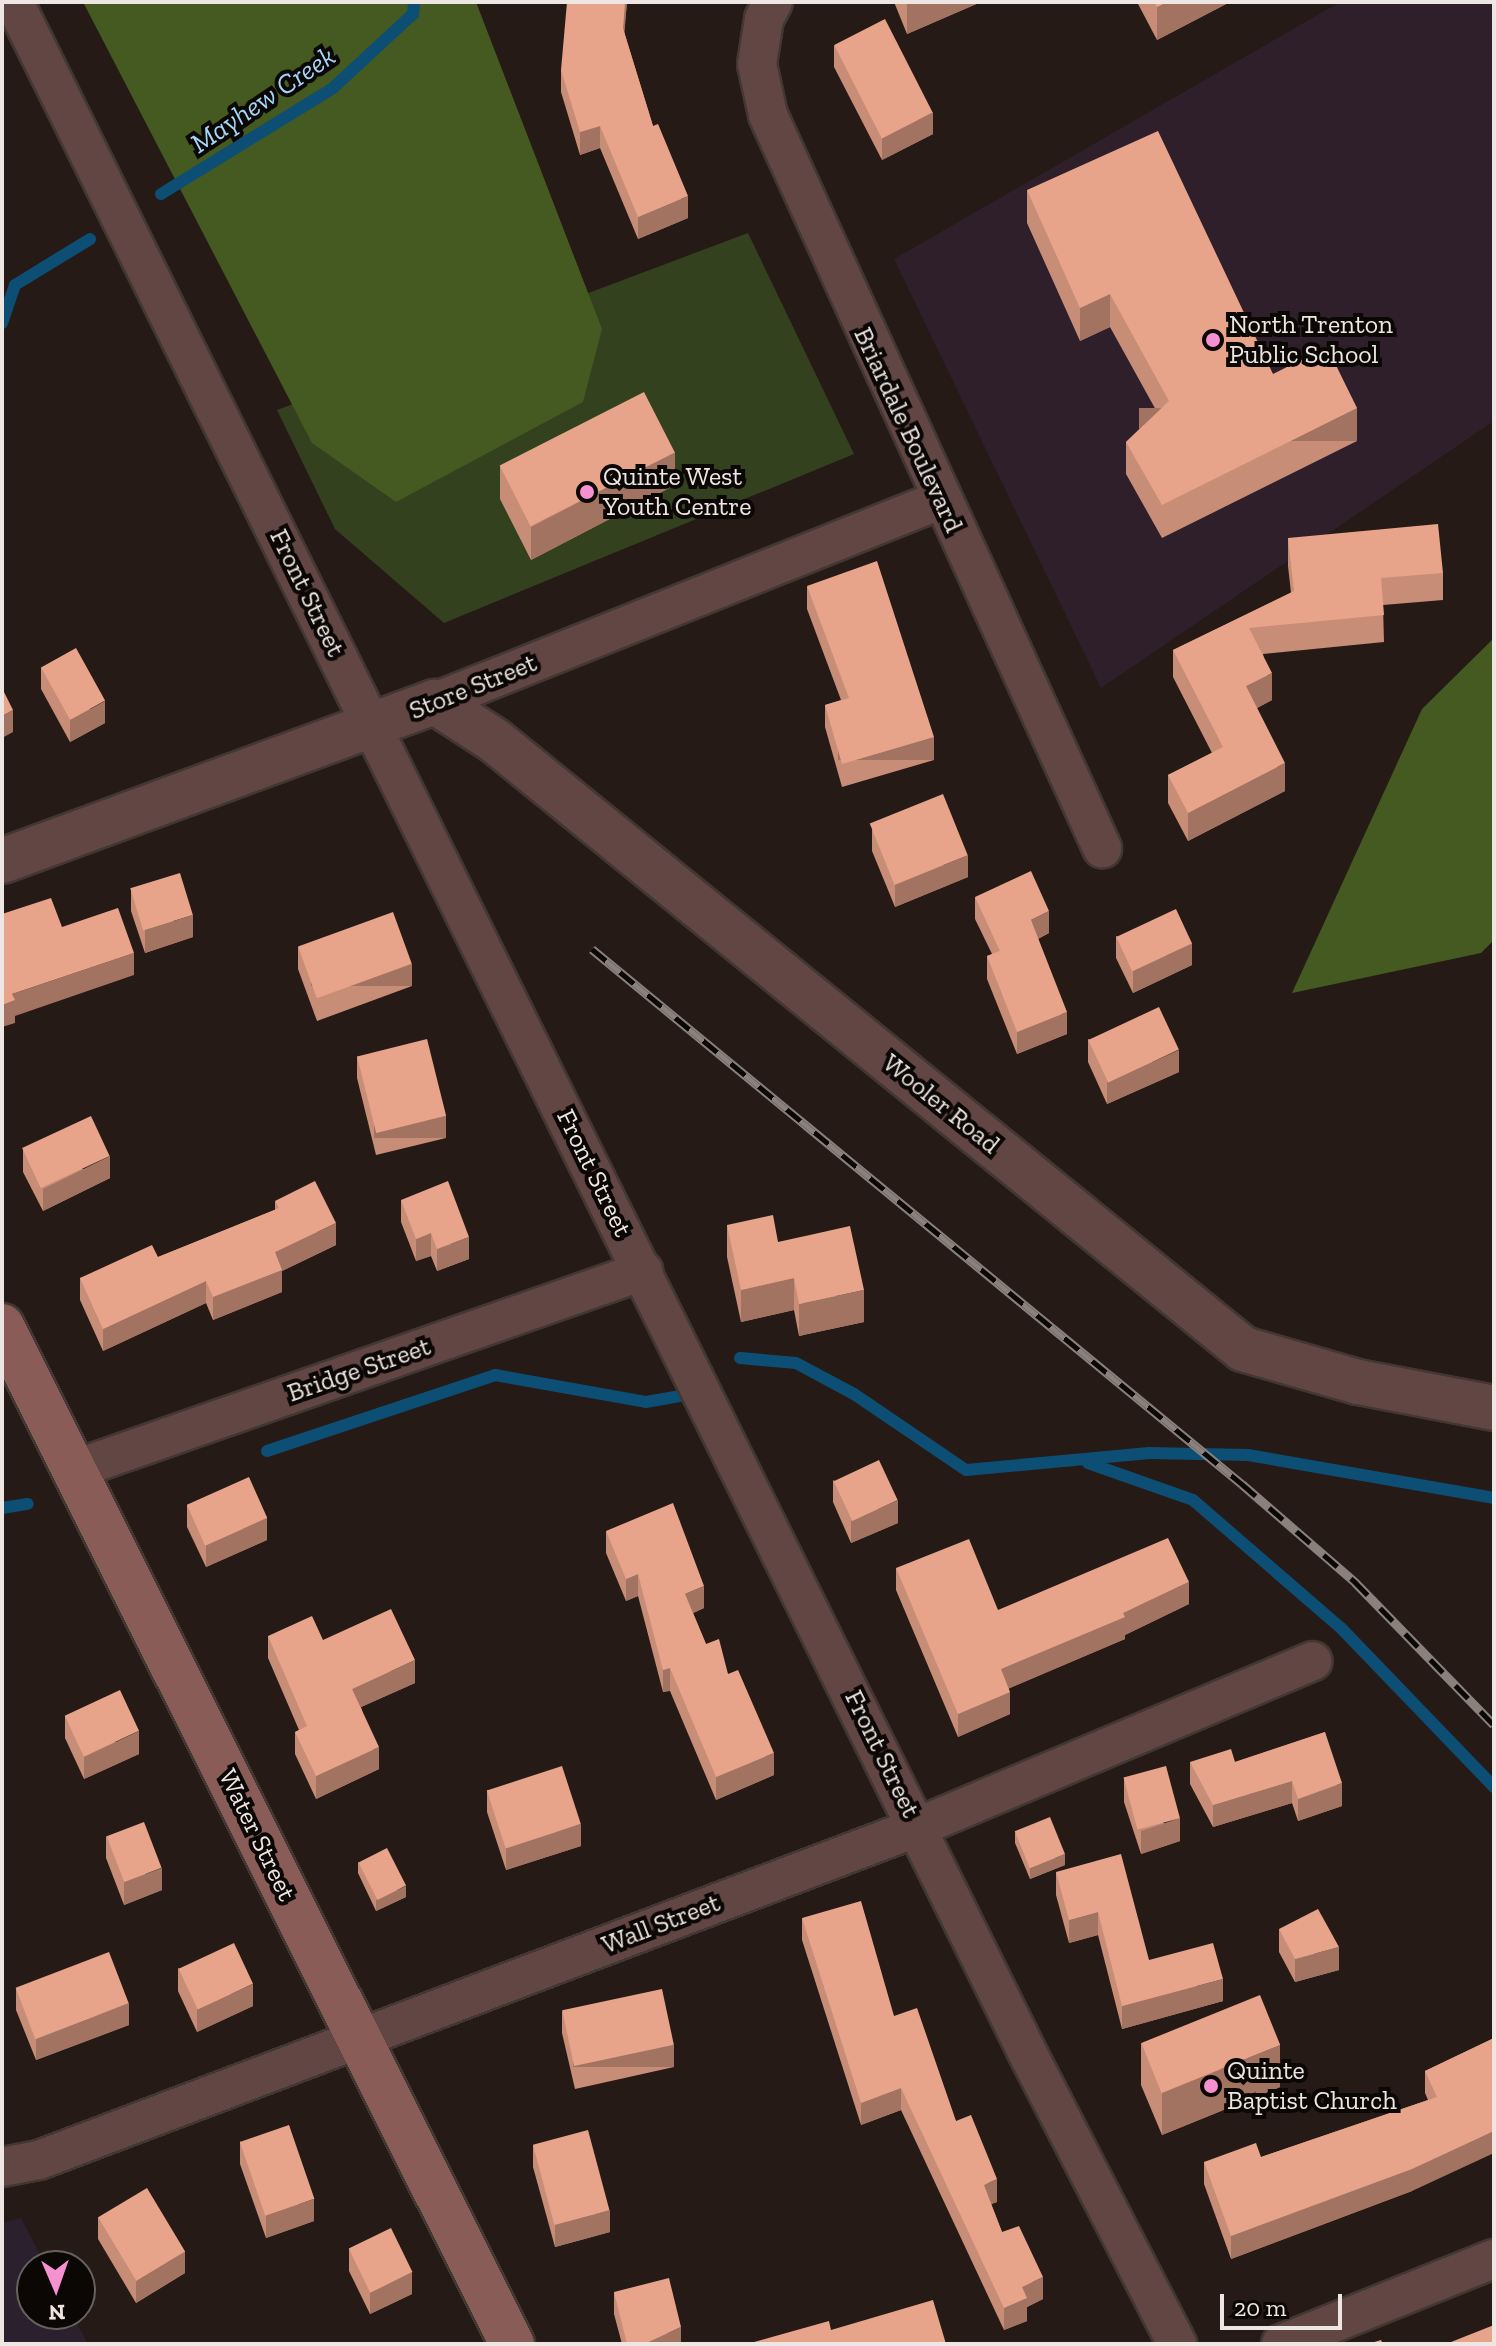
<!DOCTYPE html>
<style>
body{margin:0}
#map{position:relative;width:1496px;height:2346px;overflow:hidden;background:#261a16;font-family:"Zilla Slab",serif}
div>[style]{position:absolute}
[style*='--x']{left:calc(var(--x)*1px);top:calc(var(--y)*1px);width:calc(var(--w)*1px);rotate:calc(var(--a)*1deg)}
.industrial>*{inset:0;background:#2b202d}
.education>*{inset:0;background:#2e1f2a}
.green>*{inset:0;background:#33411f}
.forest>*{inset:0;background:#445a20}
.stream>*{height:12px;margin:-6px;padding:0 6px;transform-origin:6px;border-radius:6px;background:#0c4e74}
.roads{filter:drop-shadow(2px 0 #423733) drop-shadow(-2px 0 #423733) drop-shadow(0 2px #423733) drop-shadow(0 -2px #423733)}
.minor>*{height:38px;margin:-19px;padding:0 19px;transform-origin:19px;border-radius:19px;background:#624643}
.tertiary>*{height:44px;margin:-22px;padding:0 22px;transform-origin:22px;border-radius:22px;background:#624643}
.secondary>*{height:44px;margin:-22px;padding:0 22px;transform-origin:22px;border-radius:22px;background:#895c58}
.rail>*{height:9px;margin-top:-4.5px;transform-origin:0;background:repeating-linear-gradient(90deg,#0b0705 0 18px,#8a807c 0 36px);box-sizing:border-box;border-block:2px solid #8a807c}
.wall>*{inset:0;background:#c78d77}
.shaded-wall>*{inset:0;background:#a27361;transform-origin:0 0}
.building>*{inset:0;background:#e7a48a;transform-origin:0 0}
.dots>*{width:22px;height:22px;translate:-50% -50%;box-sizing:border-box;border:4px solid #0b0705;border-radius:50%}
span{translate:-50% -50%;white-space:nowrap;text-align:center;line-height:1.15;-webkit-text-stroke:8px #0b0705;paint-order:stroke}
.poi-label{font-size:26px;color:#eee6e3}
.left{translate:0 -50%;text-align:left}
.street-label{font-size:26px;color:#eee6e3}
.water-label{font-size:28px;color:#a5d5f9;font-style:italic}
.frame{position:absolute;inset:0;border:4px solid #eee6e3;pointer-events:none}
.north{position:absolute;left:16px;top:2250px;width:80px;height:80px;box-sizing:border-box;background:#0b0705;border:2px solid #66605e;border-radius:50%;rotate:178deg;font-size:22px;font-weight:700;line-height:32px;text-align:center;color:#eee6e3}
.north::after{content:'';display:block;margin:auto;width:28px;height:36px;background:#f590d1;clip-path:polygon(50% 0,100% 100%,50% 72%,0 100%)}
.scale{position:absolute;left:1220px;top:2294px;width:122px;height:36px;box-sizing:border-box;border:4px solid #eee6e3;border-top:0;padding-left:10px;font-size:24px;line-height:28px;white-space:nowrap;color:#eee6e3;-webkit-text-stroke:6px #0b0705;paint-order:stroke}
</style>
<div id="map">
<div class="industrial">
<div style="clip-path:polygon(21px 2218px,46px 2266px,32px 2266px,32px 2314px,72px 2314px,88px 2344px,2px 2344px,2px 2223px)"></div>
</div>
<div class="education">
<div style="clip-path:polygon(1340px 2px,1494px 2px,1494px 421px,1101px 688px,894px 259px)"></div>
</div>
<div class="green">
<div style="clip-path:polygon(748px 233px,854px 454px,444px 623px,335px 529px,277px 410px)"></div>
</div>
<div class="forest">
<div style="clip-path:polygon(83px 2px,476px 2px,602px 329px,583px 402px,396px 502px,312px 443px)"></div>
<div style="clip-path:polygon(1494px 638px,1494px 940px,1481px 953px,1292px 993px,1422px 709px)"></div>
</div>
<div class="stream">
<div style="--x:161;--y:194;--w:202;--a:-31.6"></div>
<div style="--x:333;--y:88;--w:109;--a:-42.8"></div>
<div style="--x:413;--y:14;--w:12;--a:-85"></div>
<div style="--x:2;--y:323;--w:40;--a:-71.1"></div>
<div style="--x:15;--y:285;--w:88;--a:-31.5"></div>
<div style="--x:740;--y:1358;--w:56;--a:5.1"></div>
<div style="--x:796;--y:1363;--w:66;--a:28.1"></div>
<div style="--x:854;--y:1394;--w:135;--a:34.2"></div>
<div style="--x:966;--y:1470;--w:184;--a:-5.3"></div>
<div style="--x:1149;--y:1453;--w:99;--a:1.2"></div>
<div style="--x:1248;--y:1455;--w:250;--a:9.9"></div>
<div style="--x:267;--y:1451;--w:240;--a:-18.4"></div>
<div style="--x:495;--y:1375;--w:153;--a:10.1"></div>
<div style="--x:646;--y:1402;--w:34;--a:-10"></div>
<div style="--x:1088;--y:1463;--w:111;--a:19.4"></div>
<div style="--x:1193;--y:1500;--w:196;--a:40.9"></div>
<div style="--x:1341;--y:1628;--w:221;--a:46.1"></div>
<div style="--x:2;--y:1508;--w:26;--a:-9"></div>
</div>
<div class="roads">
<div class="minor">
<div style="--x:14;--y:2;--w:2284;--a:63.7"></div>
<div style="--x:1026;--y:2050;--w:331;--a:62.8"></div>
<div style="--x:773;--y:2;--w:19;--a:118"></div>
<div style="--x:764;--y:19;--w:46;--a:98.8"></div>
<div style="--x:757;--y:64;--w:52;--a:77.8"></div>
<div style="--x:768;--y:115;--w:806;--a:65.5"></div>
<div style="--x:435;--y:702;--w:544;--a:-21.8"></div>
<div style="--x:76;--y:1469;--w:601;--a:-19.25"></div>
<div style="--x:2;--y:2167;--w:38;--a:-11"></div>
<div style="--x:39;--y:2160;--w:940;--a:-20.75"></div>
<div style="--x:918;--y:1827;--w:428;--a:-22.8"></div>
<div style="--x:1281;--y:2344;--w:229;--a:-21.8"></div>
</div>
<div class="tertiary">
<div style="--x:2;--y:861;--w:461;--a:-20.2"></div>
<div style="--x:435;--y:702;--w:70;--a:32.8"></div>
<div style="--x:494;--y:740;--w:965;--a:39.11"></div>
<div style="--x:1243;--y:1349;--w:120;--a:16"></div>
<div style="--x:1358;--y:1382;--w:138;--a:10.8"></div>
</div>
<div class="secondary">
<div style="--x:2;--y:1326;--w:1139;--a:63.39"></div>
</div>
</div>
<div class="rail">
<div style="--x:592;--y:949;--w:842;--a:39.46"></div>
<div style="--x:1242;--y:1484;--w:150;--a:40.9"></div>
<div style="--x:1355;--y:1582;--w:199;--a:45.8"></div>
</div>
<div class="wall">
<div style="clip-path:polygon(627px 2px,624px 32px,653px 126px,688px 218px,638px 239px,600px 148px,580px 155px,561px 92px,561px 70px)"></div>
<div style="clip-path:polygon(894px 2px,981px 2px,907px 34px)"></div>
<div style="clip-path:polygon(1137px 2px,1230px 2px,1157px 40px)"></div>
<div style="clip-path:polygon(834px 45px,933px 134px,882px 160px,834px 67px)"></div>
<div style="clip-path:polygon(1027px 190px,1273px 374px,1357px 441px,1162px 538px,1126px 474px,1126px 442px,1157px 412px,1110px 327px,1080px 341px,1027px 223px)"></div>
<div style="clip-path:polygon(500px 466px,675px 485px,531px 560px,500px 499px)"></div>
<div style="clip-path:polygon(1288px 538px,1443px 573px,1443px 600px,1383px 605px,1384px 642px,1263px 654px,1272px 700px,1257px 708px,1285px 791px,1188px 841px,1168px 803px,1168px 775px,1212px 753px,1173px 677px,1173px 650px,1291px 593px,1288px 566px)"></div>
<div style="clip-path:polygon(807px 586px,934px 760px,842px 787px,825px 727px,825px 705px,841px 700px,807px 609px)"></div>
<div style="clip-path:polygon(41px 667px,105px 723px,70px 742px,41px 689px)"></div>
<div style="clip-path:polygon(872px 829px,968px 877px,895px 907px,872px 851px)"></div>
<div style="clip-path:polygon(131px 889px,193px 937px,145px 953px,131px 911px)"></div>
<div style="clip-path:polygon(975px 897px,1049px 933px,1038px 939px,1067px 1034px,1017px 1054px,987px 979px,987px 956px,992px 954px,975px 919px)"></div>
<div style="clip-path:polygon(1116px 936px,1192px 965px,1133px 993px,1116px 958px)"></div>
<div style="clip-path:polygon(298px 947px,412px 986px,317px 1021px,298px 969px)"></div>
<div style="clip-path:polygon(1088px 1039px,1179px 1072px,1107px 1104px,1088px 1062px)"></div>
<div style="clip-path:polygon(357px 1056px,446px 1138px,376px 1155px,357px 1078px)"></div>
<div style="clip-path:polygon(23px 1149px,110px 1178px,43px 1211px,23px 1172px)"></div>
<div style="clip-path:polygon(401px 1200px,469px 1259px,437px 1271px,431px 1256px,416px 1261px,401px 1222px)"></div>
<div style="clip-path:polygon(275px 1201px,336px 1245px,282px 1271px,282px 1292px,213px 1320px,206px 1303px,103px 1351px,80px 1300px,80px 1278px,158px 1257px,275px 1210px)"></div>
<div style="clip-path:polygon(727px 1225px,778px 1242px,864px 1322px,799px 1336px,794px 1310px,741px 1322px,727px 1257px)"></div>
<div style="clip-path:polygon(833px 1480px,898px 1523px,851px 1543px,833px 1502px)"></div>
<div style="clip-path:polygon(187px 1505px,267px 1540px,206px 1567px,187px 1527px)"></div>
<div style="clip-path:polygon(606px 1531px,704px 1608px,693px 1613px,706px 1644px,728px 1674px,774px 1775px,716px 1800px,670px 1691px,663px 1692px,638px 1596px,626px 1601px,606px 1553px)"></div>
<div style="clip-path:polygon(896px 1568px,998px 1610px,1189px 1604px,1125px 1635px,1125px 1639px,1009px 1688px,1010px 1714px,958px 1737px,896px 1590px)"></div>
<div style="clip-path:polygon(268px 1636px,323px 1640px,415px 1683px,361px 1707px,379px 1769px,316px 1799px,295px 1754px,295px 1732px,299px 1730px,268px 1658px)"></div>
<div style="clip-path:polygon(65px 1716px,139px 1754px,84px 1779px,65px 1738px)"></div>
<div style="clip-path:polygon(1325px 1732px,1342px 1806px,1298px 1821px,1292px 1803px,1213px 1827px,1190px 1784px,1190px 1762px,1235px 1762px)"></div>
<div style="clip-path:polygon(1124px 1779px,1180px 1841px,1141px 1854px,1124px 1802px)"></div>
<div style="clip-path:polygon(487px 1790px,581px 1846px,506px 1870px,487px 1812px)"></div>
<div style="clip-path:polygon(1015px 1832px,1065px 1865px,1030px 1879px,1015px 1843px)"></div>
<div style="clip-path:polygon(106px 1836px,162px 1890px,124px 1905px,106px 1858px)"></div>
<div style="clip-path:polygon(358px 1862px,406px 1897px,376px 1911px,358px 1873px)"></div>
<div style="clip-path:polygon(1056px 1872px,1149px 1960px,1223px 2001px,1122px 2029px,1098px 1935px,1069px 1943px,1056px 1895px)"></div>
<div style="clip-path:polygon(802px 1918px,894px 2016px,956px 2121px,997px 2202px,991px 2204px,1002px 2232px,1043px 2299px,1027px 2307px,1027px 2321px,1004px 2330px,901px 2110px,861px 2125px,802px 1940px)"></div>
<div style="clip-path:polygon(1279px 1929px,1339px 1970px,1295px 1982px,1279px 1952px)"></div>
<div style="clip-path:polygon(178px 1968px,253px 2006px,197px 2032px,178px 1991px)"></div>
<div style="clip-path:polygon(16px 1988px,129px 2025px,36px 2060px,16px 2010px)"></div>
<div style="clip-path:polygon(562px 2011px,674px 2067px,575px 2089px,562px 2033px)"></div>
<div style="clip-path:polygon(1494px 2038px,1412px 2191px,1231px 2259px,1204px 2184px,1204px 2162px,1261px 2157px,1428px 2100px,1425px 2093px,1425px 2071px)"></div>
<div style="clip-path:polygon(1141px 2043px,1280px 2087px,1162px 2135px,1141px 2085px)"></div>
<div style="clip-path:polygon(240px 2141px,314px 2221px,266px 2238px,240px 2164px)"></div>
<div style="clip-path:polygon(533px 2145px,610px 2232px,555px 2247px,533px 2167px)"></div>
<div style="clip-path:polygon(98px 2217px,185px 2273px,136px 2303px,98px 2239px)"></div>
<div style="clip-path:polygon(349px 2249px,412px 2294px,370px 2314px,349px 2271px)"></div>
<div style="clip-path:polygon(614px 2292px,681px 2344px,622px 2344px,614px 2314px)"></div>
</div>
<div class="shaded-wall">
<div style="clip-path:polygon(625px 2px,627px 2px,623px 50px,623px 28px)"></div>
<div style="clip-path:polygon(907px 2px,981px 2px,907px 34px)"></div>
<div style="clip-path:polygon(1167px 2px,1230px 2px,1157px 40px,1157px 7px)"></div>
<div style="clip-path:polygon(933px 112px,933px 134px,882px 160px,882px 138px)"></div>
<div style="clip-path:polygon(600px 126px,600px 148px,580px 155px,580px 132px)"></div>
<div style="clip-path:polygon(688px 196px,688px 218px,638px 239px,638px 217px)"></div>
<div style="clip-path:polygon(1110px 294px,1110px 327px,1080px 341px,1080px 308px)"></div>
<div style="left:1357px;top:408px;width:33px;height:218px;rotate:90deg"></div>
<div style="clip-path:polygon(675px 452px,675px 485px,531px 560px,531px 527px)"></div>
<div style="clip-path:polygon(1272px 673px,1272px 700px,1246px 714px,1246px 686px)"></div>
<div style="clip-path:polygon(105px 701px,105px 723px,70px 742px,70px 720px)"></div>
<div style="clip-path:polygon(13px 710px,13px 732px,2px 738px,2px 716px)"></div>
<div style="left:934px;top:737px;width:23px;height:96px;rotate:90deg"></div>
<div style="clip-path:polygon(1285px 763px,1285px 791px,1188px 841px,1188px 813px)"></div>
<div style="clip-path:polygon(968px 855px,968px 877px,895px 907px,895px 885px)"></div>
<div style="clip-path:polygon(1049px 911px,1049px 933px,1031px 942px,1031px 920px)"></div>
<div style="clip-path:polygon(193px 915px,193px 937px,145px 953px,145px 930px)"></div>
<div style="clip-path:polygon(1192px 943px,1192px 965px,1133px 993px,1133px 971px)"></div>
<div style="clip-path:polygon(134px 953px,134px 975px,15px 1016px,15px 1023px,2px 1027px,2px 1005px,12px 994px)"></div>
<div style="left:412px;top:964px;width:22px;height:101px;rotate:90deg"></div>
<div style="clip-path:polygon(1067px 1012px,1067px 1034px,1017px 1054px,1017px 1032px)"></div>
<div style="clip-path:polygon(1179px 1050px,1179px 1072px,1107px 1104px,1107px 1082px)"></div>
<div style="left:446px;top:1116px;width:22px;height:72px;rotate:90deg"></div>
<div style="clip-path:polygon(110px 1156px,110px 1178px,43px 1211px,43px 1189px)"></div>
<div style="clip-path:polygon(336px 1223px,336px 1245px,282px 1271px,282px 1292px,213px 1320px,213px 1297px,275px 1252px)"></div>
<div style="clip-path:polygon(431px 1233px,431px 1256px,416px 1261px,416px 1239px)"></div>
<div style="clip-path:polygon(469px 1237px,469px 1259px,437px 1271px,437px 1249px)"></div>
<div style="clip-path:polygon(794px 1278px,794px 1310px,741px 1322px,741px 1290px)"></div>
<div style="clip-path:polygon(206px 1281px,206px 1303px,103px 1351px,103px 1329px)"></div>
<div style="clip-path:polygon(864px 1290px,864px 1322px,799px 1336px,799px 1304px)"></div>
<div style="clip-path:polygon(898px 1500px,898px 1523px,851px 1543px,851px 1521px)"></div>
<div style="clip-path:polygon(267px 1518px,267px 1540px,206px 1567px,206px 1545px)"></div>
<div style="clip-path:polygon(638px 1574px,638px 1596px,626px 1601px,626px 1579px)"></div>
<div style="clip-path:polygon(1189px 1582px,1189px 1604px,1125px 1635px,1125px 1639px,1001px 1692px,1001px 1669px)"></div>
<div style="clip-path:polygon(704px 1586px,704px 1608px,685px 1617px,685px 1594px)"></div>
<div style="clip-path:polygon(415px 1660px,415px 1683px,352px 1711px,352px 1689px)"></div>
<div style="left:670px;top:1668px;width:23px;height:7px;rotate:90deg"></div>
<div style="clip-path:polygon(1010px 1692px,1010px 1714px,958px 1737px,958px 1714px)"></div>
<div style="clip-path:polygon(139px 1731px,139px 1754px,84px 1779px,84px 1757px)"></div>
<div style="clip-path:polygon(379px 1747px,379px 1769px,316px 1799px,316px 1776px)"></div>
<div style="clip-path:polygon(774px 1753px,774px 1775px,716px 1800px,716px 1777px)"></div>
<div style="clip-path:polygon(1292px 1781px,1292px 1803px,1213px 1827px,1213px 1805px)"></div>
<div style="clip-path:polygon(1342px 1783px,1342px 1806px,1298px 1821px,1298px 1799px)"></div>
<div style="clip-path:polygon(1180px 1818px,1180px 1841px,1141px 1854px,1141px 1831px)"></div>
<div style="clip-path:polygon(581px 1824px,581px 1846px,506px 1870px,506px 1847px)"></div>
<div style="clip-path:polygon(1065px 1854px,1065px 1865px,1030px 1879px,1030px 1868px)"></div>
<div style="clip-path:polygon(162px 1868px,162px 1890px,124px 1905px,124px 1882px)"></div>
<div style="clip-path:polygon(406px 1886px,406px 1897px,376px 1911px,376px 1900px)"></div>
<div style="clip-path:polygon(1098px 1912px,1098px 1935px,1069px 1943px,1069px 1920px)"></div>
<div style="clip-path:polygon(1339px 1947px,1339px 1970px,1295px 1982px,1295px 1959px)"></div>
<div style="clip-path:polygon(1223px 1979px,1223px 2001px,1122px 2029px,1122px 2006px)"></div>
<div style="clip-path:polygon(253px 1984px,253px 2006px,197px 2032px,197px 2009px)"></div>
<div style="clip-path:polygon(129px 2003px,129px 2025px,36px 2060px,36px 2038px)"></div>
<div style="left:674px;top:2045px;width:22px;height:101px;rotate:90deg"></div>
<div style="clip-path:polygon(1280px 2045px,1280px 2087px,1162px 2135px,1162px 2093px)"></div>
<div style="clip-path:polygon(901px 2088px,901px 2110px,861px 2125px,861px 2103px)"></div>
<div style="clip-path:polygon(1494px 2131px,1494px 2153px,1412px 2191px,1231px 2259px,1231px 2236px)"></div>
<div style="clip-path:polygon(997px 2179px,997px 2202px,984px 2207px,984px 2185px)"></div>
<div style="clip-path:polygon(314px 2199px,314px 2221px,266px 2238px,266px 2215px)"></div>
<div style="clip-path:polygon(610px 2210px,610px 2232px,555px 2247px,555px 2224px)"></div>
<div style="clip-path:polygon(185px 2251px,185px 2273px,136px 2303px,136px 2281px)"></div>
<div style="clip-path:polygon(412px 2272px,412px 2294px,370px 2314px,370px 2292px)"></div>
<div style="clip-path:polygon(1043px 2277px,1043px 2299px,1027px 2307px,1027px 2321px,1004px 2330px,1004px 2308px,1022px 2287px)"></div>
<div style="clip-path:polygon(681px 2327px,681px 2344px,644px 2344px)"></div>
</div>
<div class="building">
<div style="clip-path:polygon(567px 2px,625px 2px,623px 28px,653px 126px,658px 124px,688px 196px,638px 217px,600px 126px,580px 132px,561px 70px)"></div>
<div style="clip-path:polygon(1154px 2px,1167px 2px,1157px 7px)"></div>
<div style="left:885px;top:19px;width:105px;height:57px;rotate:63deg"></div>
<div style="clip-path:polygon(1158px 131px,1273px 374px,1327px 347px,1357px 408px,1162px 505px,1126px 442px,1169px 401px,1110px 294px,1080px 308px,1027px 190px)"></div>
<div style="left:644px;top:392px;width:68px;height:162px;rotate:63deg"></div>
<div style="clip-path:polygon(1438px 524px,1443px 573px,1381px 578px,1384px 615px,1249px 628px,1272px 673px,1246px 686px,1285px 763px,1188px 813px,1168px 775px,1223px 747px,1173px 650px,1294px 591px,1288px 538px)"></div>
<div style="clip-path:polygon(877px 561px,934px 737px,842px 764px,825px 705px,849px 698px,807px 586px)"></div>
<div style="left:76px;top:648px;width:60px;height:40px;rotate:61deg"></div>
<div style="clip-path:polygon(2px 688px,13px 710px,2px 716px)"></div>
<div style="left:943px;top:794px;width:66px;height:79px;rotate:68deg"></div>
<div style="clip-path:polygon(1031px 871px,1049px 911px,1031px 920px,1067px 1012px,1017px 1032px,987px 956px,1000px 951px,975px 897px)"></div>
<div style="left:180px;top:873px;width:44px;height:52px;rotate:73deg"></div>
<div style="clip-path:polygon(51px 898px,62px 927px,118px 908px,134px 953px,12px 994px,15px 1000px,2px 1005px,2px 941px,3px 940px,2px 914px)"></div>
<div style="left:1176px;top:909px;width:38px;height:66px;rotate:65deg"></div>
<div style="left:393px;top:912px;width:55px;height:101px;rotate:70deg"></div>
<div style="left:1159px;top:1007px;width:47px;height:78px;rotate:65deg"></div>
<div style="left:427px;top:1039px;width:79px;height:72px;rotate:76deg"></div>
<div style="left:91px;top:1116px;width:44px;height:76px;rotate:65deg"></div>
<div style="clip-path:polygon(315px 1181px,336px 1223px,275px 1252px,282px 1270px,213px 1297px,206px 1281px,103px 1329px,80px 1278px,152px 1245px,158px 1257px,279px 1208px,275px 1201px)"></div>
<div style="clip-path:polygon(448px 1181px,469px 1237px,437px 1249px,431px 1233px,416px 1239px,401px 1200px)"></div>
<div style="clip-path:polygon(773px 1215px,778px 1242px,850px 1226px,864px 1290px,799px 1304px,794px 1278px,741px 1290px,727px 1225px)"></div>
<div style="left:879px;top:1460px;width:44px;height:50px;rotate:65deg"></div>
<div style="left:249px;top:1477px;width:45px;height:68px;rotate:66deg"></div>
<div style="clip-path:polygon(673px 1503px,704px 1586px,685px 1594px,706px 1644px,719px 1639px,728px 1674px,738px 1670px,774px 1753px,716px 1777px,670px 1668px,663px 1670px,638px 1574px,626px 1579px,606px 1531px)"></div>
<div style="clip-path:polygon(1168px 1538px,1189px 1582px,1123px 1613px,1125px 1617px,1001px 1669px,1010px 1692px,958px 1714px,896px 1568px,969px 1539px,998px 1610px)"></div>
<div style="clip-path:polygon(391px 1609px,415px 1660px,352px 1689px,379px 1747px,316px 1776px,295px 1732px,307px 1726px,268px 1636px,312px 1616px,323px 1640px)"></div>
<div style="left:120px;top:1690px;width:45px;height:61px;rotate:65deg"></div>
<div style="clip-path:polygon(1325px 1732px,1342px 1783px,1298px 1799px,1292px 1781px,1213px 1805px,1190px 1762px,1231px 1749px,1235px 1762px)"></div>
<div style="left:562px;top:1766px;width:61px;height:79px;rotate:72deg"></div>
<div style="left:1166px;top:1766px;width:54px;height:44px;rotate:75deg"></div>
<div style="left:1050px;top:1817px;width:40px;height:38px;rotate:68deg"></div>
<div style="left:144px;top:1822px;width:49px;height:40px;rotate:69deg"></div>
<div style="left:387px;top:1848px;width:42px;height:32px;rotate:63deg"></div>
<div style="clip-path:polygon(1121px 1854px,1149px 1960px,1213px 1943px,1223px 1979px,1122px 2006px,1098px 1912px,1069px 1920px,1056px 1872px)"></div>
<div style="clip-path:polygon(861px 1901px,894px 2016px,917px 2008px,956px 2121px,971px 2115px,997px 2179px,984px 2185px,1002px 2232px,1019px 2226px,1043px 2277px,1022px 2287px,1027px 2298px,1004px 2308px,901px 2088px,861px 2103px,802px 1918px)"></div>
<div style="clip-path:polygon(1318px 1909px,1339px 1947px,1295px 1959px,1279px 1929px)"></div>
<div style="left:234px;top:1943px;width:45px;height:61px;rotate:65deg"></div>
<div style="left:109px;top:1952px;width:55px;height:100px;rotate:69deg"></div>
<div style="left:662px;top:1989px;width:57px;height:102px;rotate:78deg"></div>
<div style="left:1260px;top:1995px;width:54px;height:128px;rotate:68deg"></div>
<div style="clip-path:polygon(1494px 2038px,1494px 2086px,1492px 2087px,1494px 2092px,1494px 2131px,1412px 2169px,1231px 2236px,1204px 2162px,1256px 2143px,1261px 2157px,1437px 2097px,1425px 2071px)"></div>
<div style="left:289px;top:2125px;width:78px;height:52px;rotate:71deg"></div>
<div style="left:588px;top:2130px;width:83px;height:57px;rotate:75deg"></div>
<div style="left:147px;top:2188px;width:74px;height:57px;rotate:59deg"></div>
<div style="left:391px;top:2228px;width:49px;height:47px;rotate:64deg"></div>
<div style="clip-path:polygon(669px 2278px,681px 2327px,644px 2344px,627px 2344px,614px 2292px)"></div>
<div style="clip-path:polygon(933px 2300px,946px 2344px,747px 2344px,829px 2321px,831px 2330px)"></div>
<div style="clip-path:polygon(1494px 2325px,1494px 2344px,1446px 2344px)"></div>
<div style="clip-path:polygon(1381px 2340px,1383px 2344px,1368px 2344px)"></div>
</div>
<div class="dots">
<div style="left:1213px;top:340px;background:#f590d1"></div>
<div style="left:587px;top:492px;background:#f590d1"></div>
<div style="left:1211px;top:2086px;background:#f590d1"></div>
</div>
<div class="poi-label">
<span class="left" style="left:1229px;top:340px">North Trenton<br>Public School</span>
<span class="left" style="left:603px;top:492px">Quinte West<br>Youth Centre</span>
<span class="left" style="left:1227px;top:2086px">Quinte<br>Baptist Church</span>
</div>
<div class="street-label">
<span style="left:908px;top:430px;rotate:65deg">Briardale Boulevard</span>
<span style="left:307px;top:593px;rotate:64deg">Front Street</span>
<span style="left:473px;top:687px;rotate:-22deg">Store Street</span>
<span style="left:941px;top:1104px;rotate:39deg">Wooler Road</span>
<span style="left:594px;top:1173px;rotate:64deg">Front Street</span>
<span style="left:359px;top:1370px;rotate:-19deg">Bridge Street</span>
<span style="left:882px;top:1754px;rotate:64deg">Front Street</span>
<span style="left:257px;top:1835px;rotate:64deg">Water Street</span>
<span style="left:661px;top:1924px;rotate:-21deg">Wall Street</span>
</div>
<div class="water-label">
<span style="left:263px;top:100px;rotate:-34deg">Mayhew Creek</span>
</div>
<div class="frame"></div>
<div class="north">N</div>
<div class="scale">20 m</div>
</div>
